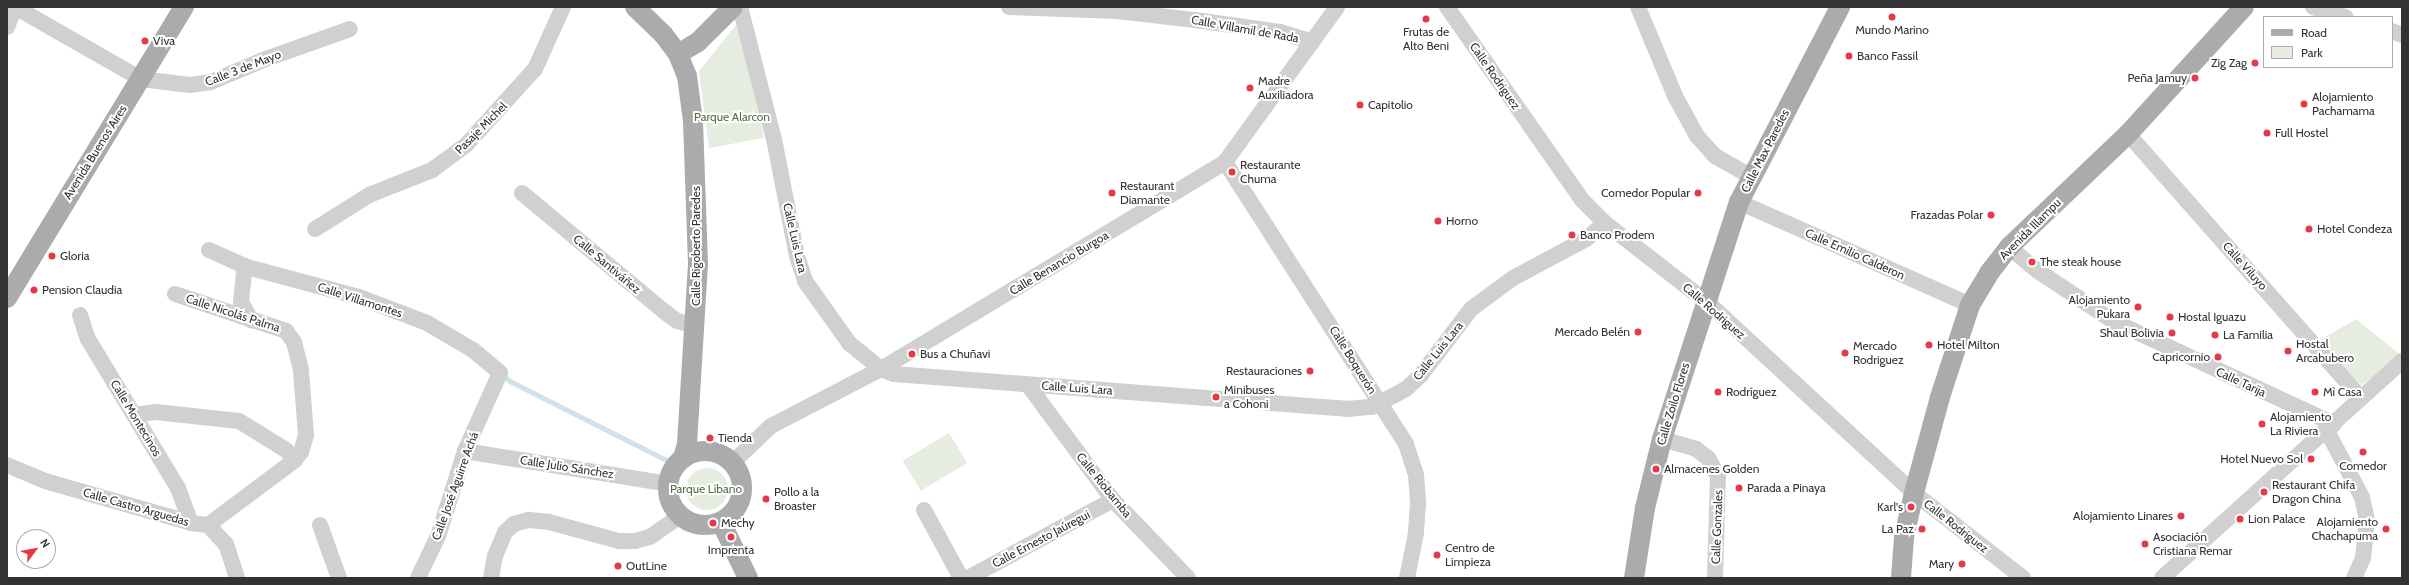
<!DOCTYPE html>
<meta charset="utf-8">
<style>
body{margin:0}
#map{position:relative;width:2409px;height:585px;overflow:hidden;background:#fff;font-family:Cabin,sans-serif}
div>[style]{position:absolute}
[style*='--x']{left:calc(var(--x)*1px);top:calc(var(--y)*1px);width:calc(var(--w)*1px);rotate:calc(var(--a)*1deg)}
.green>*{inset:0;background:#e6ecdf;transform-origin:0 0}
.round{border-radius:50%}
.stream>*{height:4.5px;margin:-2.25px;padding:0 2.25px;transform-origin:2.25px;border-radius:2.25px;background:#cfe2ee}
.minor>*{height:16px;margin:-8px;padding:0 8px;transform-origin:8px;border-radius:8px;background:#d0d0d0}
.major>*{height:20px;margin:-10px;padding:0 10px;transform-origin:10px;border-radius:10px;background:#ababab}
.major>.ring{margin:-10px;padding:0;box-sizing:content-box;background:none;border:20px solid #ababab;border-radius:50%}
.dots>*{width:11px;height:11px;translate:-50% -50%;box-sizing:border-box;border:2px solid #fff;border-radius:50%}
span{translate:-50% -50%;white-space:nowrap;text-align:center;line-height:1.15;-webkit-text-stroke:4px #fff;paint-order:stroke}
.street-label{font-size:12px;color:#333}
.poi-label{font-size:12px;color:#333}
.left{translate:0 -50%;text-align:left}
.right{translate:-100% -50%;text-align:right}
.park-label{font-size:12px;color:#56703f}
.frame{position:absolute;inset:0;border:8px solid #333;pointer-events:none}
.legend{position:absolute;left:2263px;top:16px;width:130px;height:52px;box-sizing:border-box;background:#fff;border:1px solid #adadad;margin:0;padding:5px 7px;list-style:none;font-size:12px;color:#333}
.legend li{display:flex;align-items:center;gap:8px;height:20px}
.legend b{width:20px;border:1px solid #adadad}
.north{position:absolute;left:16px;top:529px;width:40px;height:40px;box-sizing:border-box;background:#fff;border:1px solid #adadad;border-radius:50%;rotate:58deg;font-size:11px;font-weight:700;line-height:16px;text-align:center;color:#333}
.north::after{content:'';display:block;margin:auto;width:14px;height:18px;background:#e63946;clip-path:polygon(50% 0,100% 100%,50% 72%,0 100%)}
</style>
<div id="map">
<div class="green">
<div style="clip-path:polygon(736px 25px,752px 80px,764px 138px,709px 148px,699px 71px)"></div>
<div style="clip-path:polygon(2356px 319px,2402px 356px,2354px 390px,2315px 343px)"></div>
<div style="left:949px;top:433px;width:35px;height:54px;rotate:59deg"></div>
<div class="round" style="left:686px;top:468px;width:42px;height:42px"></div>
</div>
<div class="stream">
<div style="--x:503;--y:375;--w:9;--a:41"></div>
<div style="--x:510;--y:381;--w:186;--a:26.8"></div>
</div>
<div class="minor">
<div style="--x:740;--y:7;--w:136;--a:75.6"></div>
<div style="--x:774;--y:139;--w:119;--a:78.9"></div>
<div style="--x:797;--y:256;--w:26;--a:72"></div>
<div style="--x:805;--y:281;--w:76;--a:54.6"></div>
<div style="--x:849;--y:343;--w:41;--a:39.1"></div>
<div style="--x:881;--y:369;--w:14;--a:21"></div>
<div style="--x:894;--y:374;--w:454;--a:4.4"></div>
<div style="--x:1347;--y:409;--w:25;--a:-5"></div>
<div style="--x:1372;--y:407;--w:38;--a:-28"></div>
<div style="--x:1406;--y:389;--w:21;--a:-43"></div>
<div style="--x:1421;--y:375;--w:83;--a:-52.9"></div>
<div style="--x:1471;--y:309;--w:52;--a:-36.4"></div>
<div style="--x:1513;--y:278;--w:83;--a:-28.1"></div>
<div style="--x:1586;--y:239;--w:25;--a:-40"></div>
<div style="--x:1009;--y:7;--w:108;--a:2.1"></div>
<div style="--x:1117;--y:11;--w:79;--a:6.6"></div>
<div style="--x:1195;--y:20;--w:86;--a:8"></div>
<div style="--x:1280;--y:32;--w:34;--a:17"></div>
<div style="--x:1447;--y:7;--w:236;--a:55"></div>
<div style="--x:1582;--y:200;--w:33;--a:45"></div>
<div style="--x:1605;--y:223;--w:129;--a:37.8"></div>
<div style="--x:1707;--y:302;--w:282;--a:42.7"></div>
<div style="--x:1914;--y:493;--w:138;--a:37.9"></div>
<div style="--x:1638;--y:7;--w:96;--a:67.4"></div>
<div style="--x:1675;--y:96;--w:46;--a:61.2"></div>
<div style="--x:1697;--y:136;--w:27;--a:48"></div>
<div style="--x:1715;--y:156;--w:43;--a:29.6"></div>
<div style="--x:2313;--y:7;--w:34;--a:17"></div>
<div style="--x:7;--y:8;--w:8;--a:-7"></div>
<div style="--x:15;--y:7;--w:145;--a:29.7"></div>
<div style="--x:141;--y:79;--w:49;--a:7"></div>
<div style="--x:190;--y:85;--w:21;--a:-8"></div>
<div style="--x:211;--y:82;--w:56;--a:-22.9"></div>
<div style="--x:263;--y:60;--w:92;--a:-19.6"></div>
<div style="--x:7;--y:27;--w:22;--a:-68"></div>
<div style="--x:2392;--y:31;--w:11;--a:22"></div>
<div style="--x:2128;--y:134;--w:352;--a:48.6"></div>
<div style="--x:1225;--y:162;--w:335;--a:57.3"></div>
<div style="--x:1406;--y:444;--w:32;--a:72"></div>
<div style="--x:1416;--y:474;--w:29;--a:86"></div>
<div style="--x:1418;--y:503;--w:30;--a:94"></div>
<div style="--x:1416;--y:533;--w:46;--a:101.3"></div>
<div style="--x:522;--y:193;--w:186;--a:39.8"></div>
<div style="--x:665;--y:312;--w:15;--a:37"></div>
<div style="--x:677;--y:321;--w:20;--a:15"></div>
<div style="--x:1739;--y:202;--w:253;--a:24"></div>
<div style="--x:315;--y:229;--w:64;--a:-32.2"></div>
<div style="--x:369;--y:195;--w:68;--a:-21.6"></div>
<div style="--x:432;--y:170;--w:42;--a:-36.3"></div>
<div style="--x:466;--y:145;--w:103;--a:-47.8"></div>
<div style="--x:535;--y:69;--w:68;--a:-65.7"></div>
<div style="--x:2009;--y:247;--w:38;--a:40"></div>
<div style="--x:2038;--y:271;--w:90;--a:33.7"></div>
<div style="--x:2113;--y:321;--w:244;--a:25"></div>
<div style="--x:209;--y:250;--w:42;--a:24.1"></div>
<div style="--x:247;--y:267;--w:116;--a:15"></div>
<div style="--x:359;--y:297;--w:73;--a:20.9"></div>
<div style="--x:427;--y:323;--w:53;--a:30.4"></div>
<div style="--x:473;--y:350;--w:35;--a:40"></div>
<div style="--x:500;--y:373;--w:85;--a:114.2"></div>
<div style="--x:465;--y:451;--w:89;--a:107.6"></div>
<div style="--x:438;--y:536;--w:47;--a:115.5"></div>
<div style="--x:247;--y:267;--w:7;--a:117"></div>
<div style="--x:244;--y:273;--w:29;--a:96"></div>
<div style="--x:241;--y:302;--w:21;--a:61"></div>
<div style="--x:175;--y:294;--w:117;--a:18.4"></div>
<div style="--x:286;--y:331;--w:14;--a:54"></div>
<div style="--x:294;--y:342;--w:30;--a:76"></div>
<div style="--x:301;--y:371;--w:64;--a:85.5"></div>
<div style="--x:306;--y:435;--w:18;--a:106"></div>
<div style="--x:301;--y:452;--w:10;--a:127"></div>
<div style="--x:295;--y:460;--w:109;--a:143.2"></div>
<div style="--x:80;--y:315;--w:25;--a:72"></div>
<div style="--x:88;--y:339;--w:174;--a:58.9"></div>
<div style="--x:178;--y:488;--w:37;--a:70"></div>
<div style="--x:1028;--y:385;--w:143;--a:53.5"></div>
<div style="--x:1113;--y:500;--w:108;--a:46.1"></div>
<div style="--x:134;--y:415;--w:22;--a:-8"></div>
<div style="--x:156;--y:412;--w:83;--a:6.2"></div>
<div style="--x:239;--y:421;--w:55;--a:31.7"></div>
<div style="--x:286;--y:450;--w:13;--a:48"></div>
<div style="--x:2327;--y:431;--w:75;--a:62.1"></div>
<div style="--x:2362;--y:497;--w:24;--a:78"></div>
<div style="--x:2367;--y:520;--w:38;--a:96"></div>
<div style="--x:2363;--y:558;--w:22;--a:114"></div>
<div style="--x:1662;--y:439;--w:35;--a:16"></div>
<div style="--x:1696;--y:449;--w:15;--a:37"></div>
<div style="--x:1708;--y:458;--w:21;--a:61"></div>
<div style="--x:1718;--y:476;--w:102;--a:91.7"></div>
<div style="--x:465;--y:451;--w:206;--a:9.2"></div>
<div style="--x:732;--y:463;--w:54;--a:-43.5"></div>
<div style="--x:771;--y:426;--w:124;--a:-27.4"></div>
<div style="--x:881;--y:369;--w:401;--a:-31"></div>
<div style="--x:1225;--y:162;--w:191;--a:-54.1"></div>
<div style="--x:7;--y:465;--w:41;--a:22.8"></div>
<div style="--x:45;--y:481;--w:152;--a:16"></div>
<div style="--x:191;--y:523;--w:17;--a:7"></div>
<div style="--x:208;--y:525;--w:26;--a:47"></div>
<div style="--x:226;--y:544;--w:36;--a:72"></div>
<div style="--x:924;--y:510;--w:77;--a:61.4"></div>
<div style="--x:320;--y:525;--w:56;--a:70.3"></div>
<div style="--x:491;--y:578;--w:22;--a:-80"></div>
<div style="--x:495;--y:556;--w:26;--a:-67"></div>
<div style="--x:505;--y:532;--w:12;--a:-42"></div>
<div style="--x:514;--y:524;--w:15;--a:-16"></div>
<div style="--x:528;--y:520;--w:21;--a:5"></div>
<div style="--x:549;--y:522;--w:73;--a:15.2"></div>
<div style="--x:619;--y:541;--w:16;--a:0"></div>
<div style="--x:635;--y:541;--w:16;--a:-15"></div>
<div style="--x:650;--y:537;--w:37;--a:-35"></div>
<div style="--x:968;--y:578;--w:165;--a:-28.3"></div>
<div style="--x:2162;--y:578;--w:324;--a:-42.1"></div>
</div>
<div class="major">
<div style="--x:635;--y:7;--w:39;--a:44"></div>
<div style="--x:663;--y:34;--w:25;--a:53"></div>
<div style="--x:678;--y:54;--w:24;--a:68"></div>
<div style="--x:687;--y:76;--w:45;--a:82.4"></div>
<div style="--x:693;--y:121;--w:143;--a:88"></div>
<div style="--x:698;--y:264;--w:180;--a:93.5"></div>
<div style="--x:687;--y:444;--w:15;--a:106"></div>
<div style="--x:678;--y:54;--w:23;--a:-31"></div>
<div style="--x:698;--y:42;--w:49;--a:-45"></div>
<div style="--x:7;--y:298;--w:341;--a:-58.7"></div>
<div class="ring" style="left:668px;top:451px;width:54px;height:54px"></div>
<div style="--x:721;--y:522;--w:62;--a:64.3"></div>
<div style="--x:1634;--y:578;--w:71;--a:-81.1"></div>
<div style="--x:1645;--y:508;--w:71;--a:-76.2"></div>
<div style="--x:1662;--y:439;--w:249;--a:-72"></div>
<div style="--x:1739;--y:202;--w:220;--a:-62.6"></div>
<div style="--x:1901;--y:578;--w:41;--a:-85.8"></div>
<div style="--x:1904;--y:537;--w:45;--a:-77.2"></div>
<div style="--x:1914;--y:493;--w:99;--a:-74.8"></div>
<div style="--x:1940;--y:397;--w:97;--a:-71.9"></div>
<div style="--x:1970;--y:305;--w:37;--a:-59"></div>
<div style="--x:1989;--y:273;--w:33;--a:-52"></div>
<div style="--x:2009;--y:247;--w:164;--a:-43.5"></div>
<div style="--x:2128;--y:134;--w:172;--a:-47.6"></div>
</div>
<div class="dots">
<div style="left:1892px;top:17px;background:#e63946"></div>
<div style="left:1426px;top:19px;background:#e63946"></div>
<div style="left:145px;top:41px;background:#e63946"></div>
<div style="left:1849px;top:56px;background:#e63946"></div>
<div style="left:2255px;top:63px;background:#e63946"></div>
<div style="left:2195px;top:78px;background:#e63946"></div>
<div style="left:1250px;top:88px;background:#e63946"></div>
<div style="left:2304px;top:104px;background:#e63946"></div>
<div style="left:1360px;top:105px;background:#e63946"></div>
<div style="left:2267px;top:133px;background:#e63946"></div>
<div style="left:1232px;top:172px;background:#e63946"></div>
<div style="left:1112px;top:193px;background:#e63946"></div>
<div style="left:1698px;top:193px;background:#e63946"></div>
<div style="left:1991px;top:215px;background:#e63946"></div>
<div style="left:1438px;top:221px;background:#e63946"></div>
<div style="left:2309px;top:229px;background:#e63946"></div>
<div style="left:1572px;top:235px;background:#e63946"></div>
<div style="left:52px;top:256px;background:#e63946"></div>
<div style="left:2032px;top:262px;background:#e63946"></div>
<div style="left:34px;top:290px;background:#e63946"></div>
<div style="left:2138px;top:307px;background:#e63946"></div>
<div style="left:2170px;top:317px;background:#e63946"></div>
<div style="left:1638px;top:332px;background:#e63946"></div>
<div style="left:2172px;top:333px;background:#e63946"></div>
<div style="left:2215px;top:335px;background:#e63946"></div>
<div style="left:1929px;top:345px;background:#e63946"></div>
<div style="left:2288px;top:351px;background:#e63946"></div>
<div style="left:1845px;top:353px;background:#e63946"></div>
<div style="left:912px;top:354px;background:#e63946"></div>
<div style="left:2218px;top:357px;background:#e63946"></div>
<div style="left:1310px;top:371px;background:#e63946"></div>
<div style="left:1718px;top:392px;background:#e63946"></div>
<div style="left:2315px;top:392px;background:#e63946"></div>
<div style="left:1216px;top:397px;background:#e63946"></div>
<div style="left:2262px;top:424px;background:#e63946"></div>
<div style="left:710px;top:438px;background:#e63946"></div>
<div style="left:2363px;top:452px;background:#e63946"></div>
<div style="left:2311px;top:459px;background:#e63946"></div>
<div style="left:1656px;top:469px;background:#e63946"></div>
<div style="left:1739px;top:488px;background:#e63946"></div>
<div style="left:2264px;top:492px;background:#e63946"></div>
<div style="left:766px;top:499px;background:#e63946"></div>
<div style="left:1911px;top:507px;background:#e63946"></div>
<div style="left:2181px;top:516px;background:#e63946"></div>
<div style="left:2240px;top:519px;background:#e63946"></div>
<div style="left:713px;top:523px;background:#e63946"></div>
<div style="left:1922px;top:529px;background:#e63946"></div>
<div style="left:2386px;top:529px;background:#e63946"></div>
<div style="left:731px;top:537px;background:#e63946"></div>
<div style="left:2145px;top:544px;background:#e63946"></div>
<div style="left:1437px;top:555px;background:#e63946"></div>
<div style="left:1962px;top:564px;background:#e63946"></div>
<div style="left:618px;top:566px;background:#e63946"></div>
</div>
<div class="street-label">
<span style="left:1245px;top:29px;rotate:10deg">Calle Villamil de Rada</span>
<span style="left:243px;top:68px;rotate:-21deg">Calle 3 de Mayo</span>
<span style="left:1495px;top:76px;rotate:55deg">Calle Rodriguez</span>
<span style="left:481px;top:128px;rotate:-45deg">Pasaje Michel</span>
<span style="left:1765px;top:151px;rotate:-63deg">Calle Max Paredes</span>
<span style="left:95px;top:152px;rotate:-58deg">Avenida Buenos Aires</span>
<span style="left:2030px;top:229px;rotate:-45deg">Avenida Illampu</span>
<span style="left:795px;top:238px;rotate:77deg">Calle Luis Lara</span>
<span style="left:696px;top:246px;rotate:-90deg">Calle Rigoberto Paredes</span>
<span style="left:1855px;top:254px;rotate:24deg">Calle Emilio Calderon</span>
<span style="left:1059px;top:263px;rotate:-31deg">Calle Benancio Burgoa</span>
<span style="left:607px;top:264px;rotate:40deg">Calle Santiváñez</span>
<span style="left:2245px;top:266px;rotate:48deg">Calle Viluyo</span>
<span style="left:360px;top:300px;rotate:18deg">Calle Villamontes</span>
<span style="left:1714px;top:311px;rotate:41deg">Calle Rodriguez</span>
<span style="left:233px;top:313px;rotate:18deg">Calle Nicolás Palma</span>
<span style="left:1438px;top:351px;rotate:-51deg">Calle Luis Lara</span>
<span style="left:1353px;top:360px;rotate:58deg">Calle Boquerón</span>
<span style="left:2241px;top:382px;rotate:25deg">Calle Tarija</span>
<span style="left:1077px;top:388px;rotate:4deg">Calle Luis Lara</span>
<span style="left:1673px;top:404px;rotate:-73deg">Calle Zoilo Flores</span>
<span style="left:136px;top:418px;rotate:59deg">Calle Montecinos</span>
<span style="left:567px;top:467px;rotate:9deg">Calle Julio Sánchez</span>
<span style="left:1104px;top:485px;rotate:51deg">Calle Riobamba</span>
<span style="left:455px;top:486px;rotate:-70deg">Calle José Aguirre Achá</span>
<span style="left:136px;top:507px;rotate:16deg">Calle Castro Arguedas</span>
<span style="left:1956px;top:526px;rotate:38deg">Calle Rodriguez</span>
<span style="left:1717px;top:527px;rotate:-88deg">Calle Gonzales</span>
<span style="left:1041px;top:539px;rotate:-28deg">Calle Ernesto Jaúregui</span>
</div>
<div class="poi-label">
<span style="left:1892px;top:30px">Mundo Marino</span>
<span style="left:1426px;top:39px">Frutas de<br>Alto Beni</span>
<span class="left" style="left:153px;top:41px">Viva</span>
<span class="left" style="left:1857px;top:56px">Banco Fassil</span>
<span class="right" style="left:2247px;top:63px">Zig Zag</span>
<span class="right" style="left:2187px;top:78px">Peña Jamuy</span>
<span class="left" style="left:1258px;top:88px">Madre<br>Auxiliadora</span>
<span class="left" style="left:2312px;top:104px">Alojamiento<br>Pachamama</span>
<span class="left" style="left:1368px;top:105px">Capitolio</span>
<span class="left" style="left:2275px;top:133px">Full Hostel</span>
<span class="left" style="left:1240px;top:172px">Restaurante<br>Chuma</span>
<span class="left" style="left:1120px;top:193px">Restaurant<br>Diamante</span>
<span class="right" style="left:1690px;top:193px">Comedor Popular</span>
<span class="right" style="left:1983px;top:215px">Frazadas Polar</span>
<span class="left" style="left:1446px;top:221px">Horno</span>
<span class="left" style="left:2317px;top:229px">Hotel Condeza</span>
<span class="left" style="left:1580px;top:235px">Banco Prodem</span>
<span class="left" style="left:60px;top:256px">Gloria</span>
<span class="left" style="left:2040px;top:262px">The steak house</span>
<span class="left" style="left:42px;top:290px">Pension Claudia</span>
<span class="right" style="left:2130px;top:307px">Alojamiento<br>Pukara</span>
<span class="left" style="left:2178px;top:317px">Hostal Iguazu</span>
<span class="right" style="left:1630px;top:332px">Mercado Belén</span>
<span class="right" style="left:2164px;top:333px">Shaul Bolivia</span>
<span class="left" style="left:2223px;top:335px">La Familia</span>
<span class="left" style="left:2296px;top:351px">Hostal<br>Arcabubero</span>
<span class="left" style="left:1937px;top:345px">Hotel Milton</span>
<span class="left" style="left:1853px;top:353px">Mercado<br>Rodriguez</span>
<span class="left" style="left:920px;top:354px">Bus a Chuñavi</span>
<span class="right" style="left:2210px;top:357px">Capricornio</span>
<span class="right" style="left:1302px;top:371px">Restauraciones</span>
<span class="left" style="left:1224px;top:397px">Minibuses<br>a Cohoni</span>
<span class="left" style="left:1726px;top:392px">Rodríguez</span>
<span class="left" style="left:2323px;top:392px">Mì Casa</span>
<span class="left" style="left:2270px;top:424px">Alojamiento<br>La Riviera</span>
<span class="left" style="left:718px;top:438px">Tienda</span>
<span class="right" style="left:2303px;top:459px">Hotel Nuevo Sol</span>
<span style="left:2363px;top:466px">Comedor</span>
<span class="left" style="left:1664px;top:469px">Almacenes Golden</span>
<span class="left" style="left:2272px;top:492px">Restaurant Chifa<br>Dragon China</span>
<span class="left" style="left:1747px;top:488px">Parada a Pinaya</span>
<span class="left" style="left:774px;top:499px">Pollo a la<br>Broaster</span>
<span class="right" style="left:1903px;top:507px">Karl's</span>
<span class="right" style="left:2173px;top:516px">Alojamiento Linares</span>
<span class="left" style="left:2248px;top:519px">Lion Palace</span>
<span class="right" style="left:2378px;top:529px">Alojamiento<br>Chachapuma</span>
<span class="left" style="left:721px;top:523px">Mechy</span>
<span class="right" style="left:1914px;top:529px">La Paz</span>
<span class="left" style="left:2153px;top:544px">Asociación<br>Cristiana Remar</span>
<span class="left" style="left:1445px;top:555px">Centro de<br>Limpieza</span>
<span style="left:731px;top:550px">Imprenta</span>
<span class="right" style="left:1954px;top:564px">Mary</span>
<span class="left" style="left:626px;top:566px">OutLine</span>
</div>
<div class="park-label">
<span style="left:732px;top:117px">Parque Alarcon</span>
<span style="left:706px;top:489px">Parque Líbano</span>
</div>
<div class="frame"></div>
<ul class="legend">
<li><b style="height:5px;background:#ababab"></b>Road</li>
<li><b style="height:11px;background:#e6ecdf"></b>Park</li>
</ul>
<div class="north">N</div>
</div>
